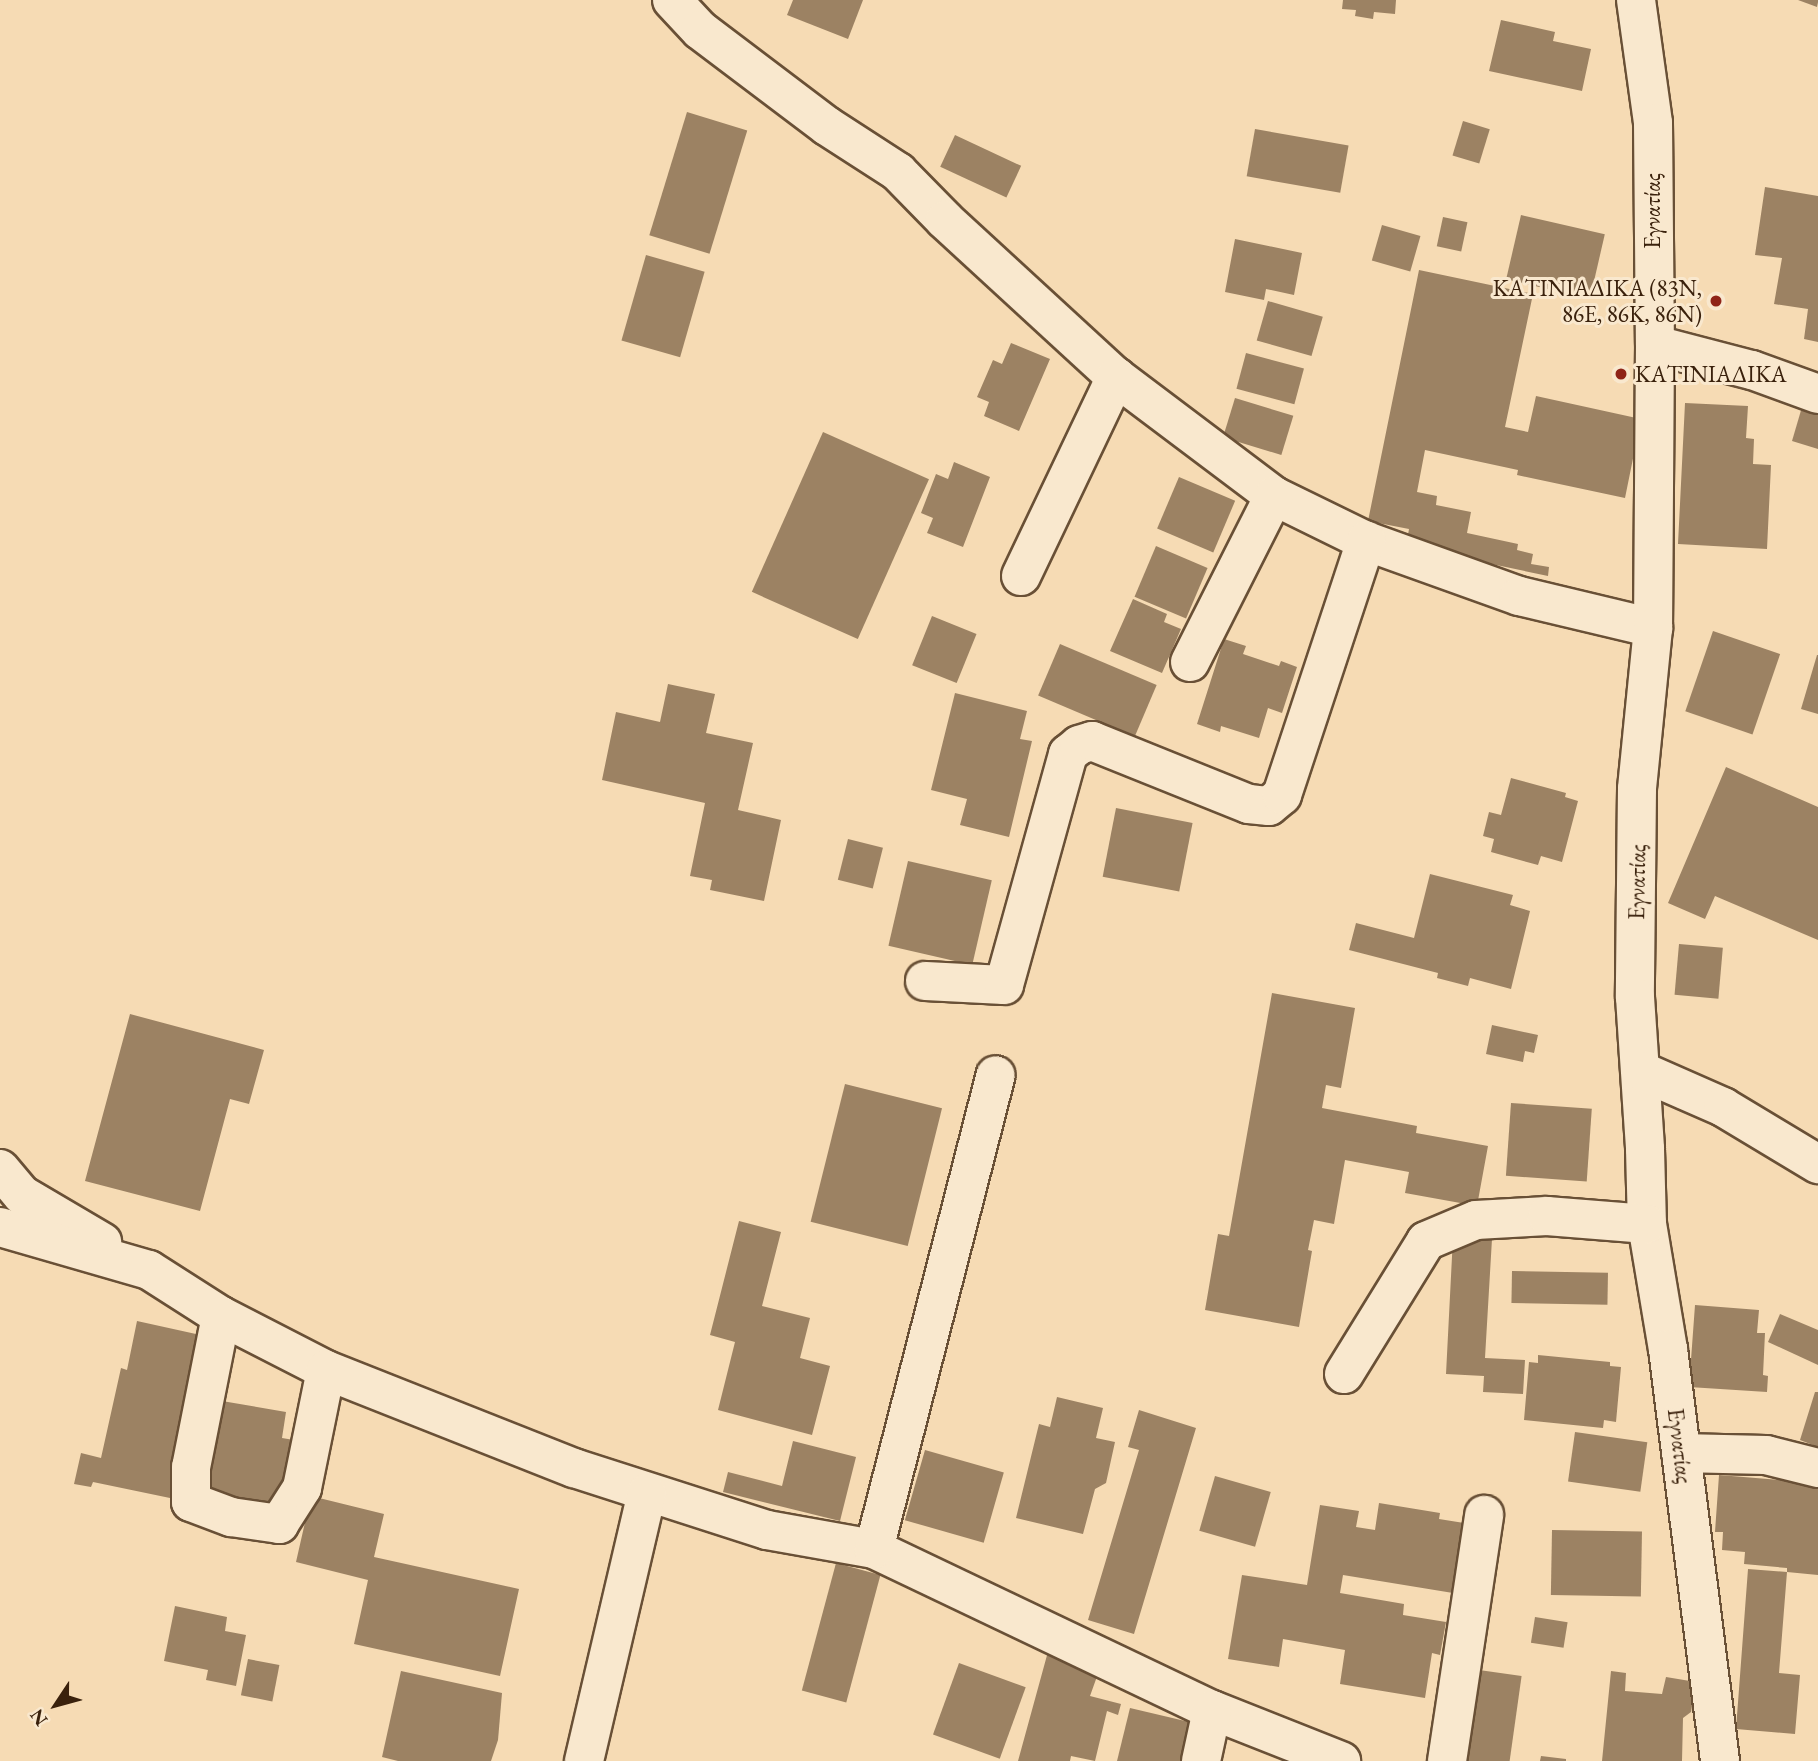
<!DOCTYPE html>
<meta charset="utf-8">
<style>
body{margin:0}
#map{position:relative;width:1818px;height:1761px;overflow:hidden;background:#f6dbb4;font-family:"EB Garamond",serif}
div>[style]{position:absolute}
[style*='--x']{left:calc(var(--x)*1px);top:calc(var(--y)*1px);width:calc(var(--w)*1px);rotate:calc(var(--a)*1deg)}
.building>*{inset:0;background:#9c8263;transform-origin:0 0}
.roads{filter:drop-shadow(2px 0 #695036) drop-shadow(-2px 0 #695036) drop-shadow(0 2px #695036) drop-shadow(0 -2px #695036)}
.minor>*{height:38px;margin:-19px;padding:0 19px;transform-origin:19px;border-radius:19px;background:#f9e8ce}
.dots>*{width:19px;height:19px;translate:-50% -50%;box-sizing:border-box;border:4px solid #f9e8ce;border-radius:50%}
span{translate:-50% -50%;white-space:nowrap;text-align:center;line-height:1.15;-webkit-text-stroke:6px #f9e8ce;paint-order:stroke}
.street-label{font-size:23px;color:#3a210c}
.poi-label{font-size:23px;color:#3a210c}
.right{translate:-100% -50%;text-align:right}
.left{translate:0 -50%;text-align:left}
.north{position:absolute;left:21px;top:1670px;width:70px;height:70px;-webkit-text-stroke:5px #f9e8ce;paint-order:stroke;rotate:234deg;font-size:19px;font-weight:700;line-height:28px;text-align:center;color:#3a210c}
.north::after{content:'';display:block;margin:auto;width:24px;height:32px;background:#3a210c;clip-path:polygon(50% 0,100% 100%,50% 72%,0 100%)}
</style>
<div id="map">
<div class="building">
<div style="clip-path:polygon(793px 0,863px 0,848px 39px,787px 15px)"></div>
<div style="clip-path:polygon(1343px 0,1396px 0,1395px 14px,1374px 12px,1373px 19px,1355px 16px,1356px 10px,1342px 9px)"></div>
<div style="clip-path:polygon(1798px 0,1818px 0,1818px 2px,1817px 7px)"></div>
<div style="clip-path:polygon(1501px 20px,1555px 32px,1553px 41px,1591px 49px,1582px 91px,1489px 71px)"></div>
<div style="left:687px;top:112px;width:63px;height:129px;rotate:17deg"></div>
<div style="left:1463px;top:121px;width:28px;height:36px;rotate:17deg"></div>
<div style="left:1255px;top:129px;width:95px;height:48px;rotate:10deg"></div>
<div style="left:955px;top:135px;width:73px;height:35px;rotate:25deg"></div>
<div style="clip-path:polygon(1765px 187px,1818px 196px,1818px 342px,1804px 339px,1808px 309px,1774px 304px,1782px 258px,1755px 255px)"></div>
<div style="left:1521px;top:215px;width:86px;height:66px;rotate:13deg"></div>
<div style="left:1443px;top:217px;width:25px;height:30px;rotate:12deg"></div>
<div style="left:1382px;top:225px;width:40px;height:37px;rotate:16deg"></div>
<div style="clip-path:polygon(1235px 239px,1302px 253px,1294px 295px,1266px 289px,1264px 300px,1225px 292px)"></div>
<div style="left:646px;top:255px;width:61px;height:89px;rotate:16deg"></div>
<div style="clip-path:polygon(1419px 270px,1533px 294px,1505px 427px,1528px 432px,1536px 396px,1641px 419px,1625px 498px,1517px 475px,1518px 470px,1425px 450px,1417px 492px,1437px 496px,1436px 505px,1471px 512px,1467px 533px,1518px 544px,1517px 550px,1533px 554px,1531px 564px,1549px 567px,1548px 576px,1406px 546px,1409px 529px,1368px 521px)"></div>
<div style="left:1268px;top:301px;width:57px;height:41px;rotate:16deg"></div>
<div style="clip-path:polygon(1011px 343px,1050px 359px,1019px 431px,984px 416px,989px 402px,977px 397px,993px 360px,1002px 364px)"></div>
<div style="left:1246px;top:353px;width:60px;height:37px;rotate:15deg"></div>
<div style="left:1235px;top:398px;width:61px;height:41px;rotate:17deg"></div>
<div style="clip-path:polygon(1685px 403px,1748px 406px,1746px 438px,1754px 439px,1753px 464px,1771px 465px,1767px 549px,1678px 544px)"></div>
<div style="clip-path:polygon(1802px 407px,1818px 412px,1818px 449px,1792px 441px)"></div>
<div style="left:823px;top:432px;width:116px;height:175px;rotate:24deg"></div>
<div style="clip-path:polygon(954px 462px,990px 477px,963px 547px,927px 533px,933px 518px,921px 513px,936px 474px,948px 479px)"></div>
<div style="left:1179px;top:477px;width:61px;height:56px;rotate:23deg"></div>
<div style="left:1156px;top:546px;width:56px;height:55px;rotate:23deg"></div>
<div style="clip-path:polygon(1133px 599px,1167px 614px,1164px 622px,1181px 629px,1162px 673px,1110px 651px)"></div>
<div style="left:932px;top:616px;width:48px;height:53px;rotate:22deg"></div>
<div style="left:1713px;top:631px;width:71px;height:85px;rotate:19deg"></div>
<div style="clip-path:polygon(1224px 639px,1246px 646px,1243px 654px,1279px 666px,1281px 661px,1297px 667px,1282px 713px,1268px 708px,1259px 738px,1221px 726px,1220px 732px,1197px 724px)"></div>
<div style="left:1060px;top:644px;width:105px;height:56px;rotate:23deg"></div>
<div style="clip-path:polygon(1817px 655px,1818px 655px,1818px 714px,1801px 709px)"></div>
<div style="clip-path:polygon(668px 684px,715px 694px,706px 733px,753px 743px,738px 810px,781px 820px,764px 901px,710px 890px,712px 880px,690px 876px,705px 803px,602px 780px,616px 712px,660px 722px)"></div>
<div style="clip-path:polygon(955px 693px,1027px 711px,1020px 739px,1032px 741px,1009px 837px,960px 825px,967px 799px,931px 790px)"></div>
<div style="clip-path:polygon(1726px 767px,1818px 807px,1818px 940px,1715px 896px,1705px 919px,1668px 903px)"></div>
<div style="clip-path:polygon(1511px 778px,1566px 793px,1565px 797px,1578px 801px,1562px 862px,1541px 856px,1538px 865px,1491px 852px,1494px 839px,1483px 836px,1489px 812px,1501px 815px)"></div>
<div style="left:1116px;top:808px;width:78px;height:70px;rotate:11deg"></div>
<div style="left:848px;top:839px;width:36px;height:42px;rotate:14deg"></div>
<div style="left:908px;top:861px;width:86px;height:87px;rotate:13deg"></div>
<div style="clip-path:polygon(1430px 874px,1513px 895px,1510px 905px,1530px 911px,1511px 989px,1470px 978px,1468px 986px,1437px 978px,1438px 973px,1349px 950px,1356px 923px,1414px 938px)"></div>
<div style="left:1679px;top:944px;width:44px;height:51px;rotate:5deg"></div>
<div style="clip-path:polygon(1272px 993px,1355px 1008px,1341px 1088px,1326px 1085px,1322px 1108px,1417px 1126px,1416px 1133px,1488px 1146px,1477px 1206px,1405px 1193px,1409px 1172px,1345px 1160px,1334px 1224px,1314px 1220px,1308px 1250px,1312px 1251px,1299px 1327px,1205px 1310px,1218px 1234px,1229px 1236px)"></div>
<div style="clip-path:polygon(130px 1014px,264px 1050px,249px 1104px,230px 1099px,200px 1211px,85px 1181px)"></div>
<div style="clip-path:polygon(1492px 1025px,1538px 1035px,1534px 1053px,1525px 1051px,1523px 1062px,1486px 1054px)"></div>
<div style="left:845px;top:1084px;width:100px;height:142px;rotate:14deg"></div>
<div style="left:1511px;top:1103px;width:81px;height:73px;rotate:4deg"></div>
<div style="clip-path:polygon(739px 1221px,781px 1232px,762px 1306px,810px 1318px,800px 1358px,830px 1366px,812px 1435px,718px 1410px,735px 1342px,710px 1335px)"></div>
<div style="clip-path:polygon(1453px 1237px,1492px 1239px,1485px 1358px,1525px 1360px,1523px 1394px,1483px 1392px,1484px 1376px,1446px 1374px)"></div>
<div style="left:1512px;top:1271px;width:96px;height:32px;rotate:1deg"></div>
<div style="clip-path:polygon(1695px 1305px,1759px 1310px,1757px 1333px,1765px 1333px,1763px 1375px,1768px 1376px,1767px 1392px,1689px 1387px)"></div>
<div style="clip-path:polygon(1780px 1314px,1818px 1330px,1818px 1365px,1768px 1342px)"></div>
<div style="clip-path:polygon(137px 1321px,205px 1336px,170px 1498px,93px 1482px,91px 1487px,74px 1484px,81px 1453px,101px 1458px,121px 1368px,127px 1370px)"></div>
<div style="clip-path:polygon(1538px 1355px,1610px 1362px,1610px 1366px,1621px 1367px,1616px 1422px,1604px 1420px,1603px 1428px,1524px 1420px,1529px 1362px,1538px 1363px)"></div>
<div style="clip-path:polygon(1815px 1392px,1818px 1392px,1818px 1447px,1800px 1440px)"></div>
<div style="clip-path:polygon(1057px 1397px,1103px 1408px,1096px 1438px,1115px 1442px,1106px 1483px,1095px 1489px,1083px 1534px,1016px 1518px,1039px 1424px,1050px 1427px)"></div>
<div style="clip-path:polygon(222px 1401px,286px 1412px,282px 1438px,294px 1440px,282px 1508px,206px 1495px)"></div>
<div style="clip-path:polygon(1139px 1410px,1196px 1428px,1134px 1634px,1088px 1620px,1139px 1450px,1128px 1447px)"></div>
<div style="left:1575px;top:1432px;width:73px;height:50px;rotate:8deg"></div>
<div style="clip-path:polygon(793px 1441px,856px 1457px,840px 1521px,723px 1492px,728px 1472px,782px 1486px)"></div>
<div style="left:925px;top:1450px;width:82px;height:73px;rotate:16deg"></div>
<div style="clip-path:polygon(1719px 1475px,1794px 1481px,1818px 1477px,1818px 1575px,1787px 1572px,1787px 1568px,1744px 1564px,1745px 1552px,1722px 1550px,1723px 1532px,1715px 1532px)"></div>
<div style="left:1215px;top:1476px;width:58px;height:57px;rotate:16deg"></div>
<div style="clip-path:polygon(311px 1496px,384px 1514px,374px 1557px,519px 1589px,500px 1676px,354px 1644px,368px 1580px,296px 1562px)"></div>
<div style="clip-path:polygon(1379px 1503px,1440px 1513px,1439px 1519px,1464px 1523px,1453px 1593px,1343px 1575px,1340px 1593px,1404px 1604px,1403px 1615px,1446px 1622px,1440px 1655px,1432px 1653px,1425px 1698px,1340px 1684px,1345px 1650px,1283px 1639px,1279px 1667px,1228px 1659px,1242px 1575px,1307px 1585px,1320px 1505px,1359px 1511px,1356px 1527px,1375px 1530px)"></div>
<div style="left:1552px;top:1530px;width:90px;height:65px;rotate:1deg"></div>
<div style="left:836px;top:1563px;width:46px;height:132px;rotate:15deg"></div>
<div style="clip-path:polygon(1748px 1569px,1787px 1572px,1779px 1673px,1800px 1675px,1795px 1734px,1736px 1729px)"></div>
<div style="clip-path:polygon(175px 1606px,227px 1617px,225px 1631px,246px 1635px,236px 1686px,206px 1680px,208px 1670px,164px 1661px)"></div>
<div style="left:1535px;top:1617px;width:33px;height:26px;rotate:9deg"></div>
<div style="clip-path:polygon(1052px 1637px,1100px 1668px,1090px 1696px,1121px 1704px,1118px 1715px,1107px 1711px,1095px 1761px,1071px 1756px,1070px 1761px,1018px 1761px)"></div>
<div style="left:248px;top:1659px;width:32px;height:37px;rotate:11deg"></div>
<div style="left:959px;top:1663px;width:71px;height:76px;rotate:20deg"></div>
<div style="left:1479px;top:1670px;width:43px;height:92px;rotate:8deg"></div>
<div style="clip-path:polygon(401px 1671px,502px 1693px,498px 1740px,491px 1761px,398px 1761px,382px 1757px)"></div>
<div style="clip-path:polygon(1611px 1671px,1626px 1673px,1625px 1691px,1662px 1694px,1666px 1677px,1696px 1682px,1691px 1712px,1683px 1718px,1682px 1761px,1602px 1761px)"></div>
<div style="clip-path:polygon(1130px 1708px,1202px 1725px,1193px 1761px,1117px 1761px)"></div>
<div style="clip-path:polygon(1541px 1756px,1566px 1759px,1566px 1761px,1540px 1761px)"></div>
</div>
<div class="roads">
<div class="minor">
<div style="--x:672;--y:0;--w:41;--a:47"></div>
<div style="--x:700;--y:30;--w:159;--a:37.1"></div>
<div style="--x:827;--y:126;--w:85;--a:32.9"></div>
<div style="--x:898;--y:172;--w:67;--a:45.6"></div>
<div style="--x:945;--y:220;--w:232;--a:42.6"></div>
<div style="--x:1116;--y:377;--w:198;--a:37"></div>
<div style="--x:1274;--y:496;--w:102;--a:26.1"></div>
<div style="--x:1366;--y:541;--w:163;--a:19.8"></div>
<div style="--x:1519;--y:596;--w:138;--a:13.4"></div>
<div style="--x:1636;--y:0;--w:124;--a:82.1"></div>
<div style="--x:1653;--y:123;--w:222;--a:89.5"></div>
<div style="--x:1655;--y:345;--w:283;--a:90.4"></div>
<div style="--x:1653;--y:628;--w:162;--a:95.7"></div>
<div style="--x:1637;--y:789;--w:208;--a:90.6"></div>
<div style="--x:1635;--y:997;--w:152;--a:86.2"></div>
<div style="--x:1645;--y:1149;--w:75;--a:88.5"></div>
<div style="--x:1647;--y:1224;--w:127;--a:80.5"></div>
<div style="--x:1668;--y:1349;--w:415;--a:82.8"></div>
<div style="--x:1655;--y:345;--w:100;--a:14.5"></div>
<div style="--x:1752;--y:370;--w:70;--a:20"></div>
<div style="--x:1021;--y:576;--w:221;--a:-64.5"></div>
<div style="--x:1190;--y:662;--w:186;--a:-63.2"></div>
<div style="--x:925;--y:981;--w:79;--a:2.9"></div>
<div style="--x:1004;--y:985;--w:240;--a:-74.5"></div>
<div style="--x:1068;--y:754;--w:14;--a:-39"></div>
<div style="--x:1079;--y:745;--w:14;--a:-17"></div>
<div style="--x:1092;--y:741;--w:169;--a:21.9"></div>
<div style="--x:1249;--y:804;--w:20;--a:6"></div>
<div style="--x:1269;--y:806;--w:17;--a:-40"></div>
<div style="--x:1282;--y:795;--w:268;--a:-71.7"></div>
<div style="--x:1641;--y:1071;--w:90;--a:23.7"></div>
<div style="--x:1723;--y:1107;--w:111;--a:31"></div>
<div style="--x:0;--y:1169;--w:34;--a:50"></div>
<div style="--x:22;--y:1195;--w:93;--a:30.4"></div>
<div style="--x:0;--y:1227;--w:155;--a:16.1"></div>
<div style="--x:149;--y:1270;--w:85;--a:32.6"></div>
<div style="--x:221;--y:1316;--w:118;--a:27.2"></div>
<div style="--x:326;--y:1370;--w:267;--a:21.6"></div>
<div style="--x:574;--y:1468;--w:203;--a:17.8"></div>
<div style="--x:767;--y:1530;--w:109;--a:10.1"></div>
<div style="--x:874;--y:1549;--w:374;--a:25.5"></div>
<div style="--x:1212;--y:1710;--w:139;--a:21.6"></div>
<div style="--x:221;--y:1316;--w:154;--a:101.2"></div>
<div style="--x:191;--y:1467;--w:35;--a:90"></div>
<div style="--x:191;--y:1502;--w:43;--a:20.6"></div>
<div style="--x:231;--y:1517;--w:49;--a:8.3"></div>
<div style="--x:279;--y:1524;--w:43;--a:-57.4"></div>
<div style="--x:302;--y:1488;--w:120;--a:-78.5"></div>
<div style="--x:1344;--y:1374;--w:156;--a:-58.3"></div>
<div style="--x:1426;--y:1241;--w:54;--a:-22.8"></div>
<div style="--x:1476;--y:1220;--w:71;--a:-3.2"></div>
<div style="--x:1547;--y:1216;--w:100;--a:4.6"></div>
<div style="--x:1681;--y:1453;--w:85;--a:1.3"></div>
<div style="--x:1766;--y:1455;--w:54;--a:14"></div>
<div style="--x:874;--y:1549;--w:489;--a:-75.6"></div>
<div style="--x:584;--y:1761;--w:275;--a:-76.8"></div>
<div style="--x:1201;--y:1761;--w:52;--a:-77.8"></div>
<div style="--x:1447;--y:1761;--w:249;--a:-81.4"></div>
</div>
</div>
<div class="dots">
<div style="left:1716px;top:301px;background:#8f2418"></div>
<div style="left:1621px;top:374px;background:#8f2418"></div>
</div>
<div class="street-label">
<span style="left:1652px;top:211px;rotate:-90deg">Εγνατίας</span>
<span style="left:1637px;top:882px;rotate:-89deg">Εγνατίας</span>
<span style="left:1680px;top:1446px;rotate:83deg">Εγνατίας</span>
</div>
<div class="poi-label">
<span class="right" style="left:1702px;top:301px">ΚΑΤΙΝΙΑΔΙΚΑ (83Ν,<br>86Ε, 86Κ, 86Ν)</span>
<span class="left" style="left:1635px;top:374px">ΚΑΤΙΝΙΑΔΙΚΑ</span>
</div>
<div class="north">N</div>
</div>
